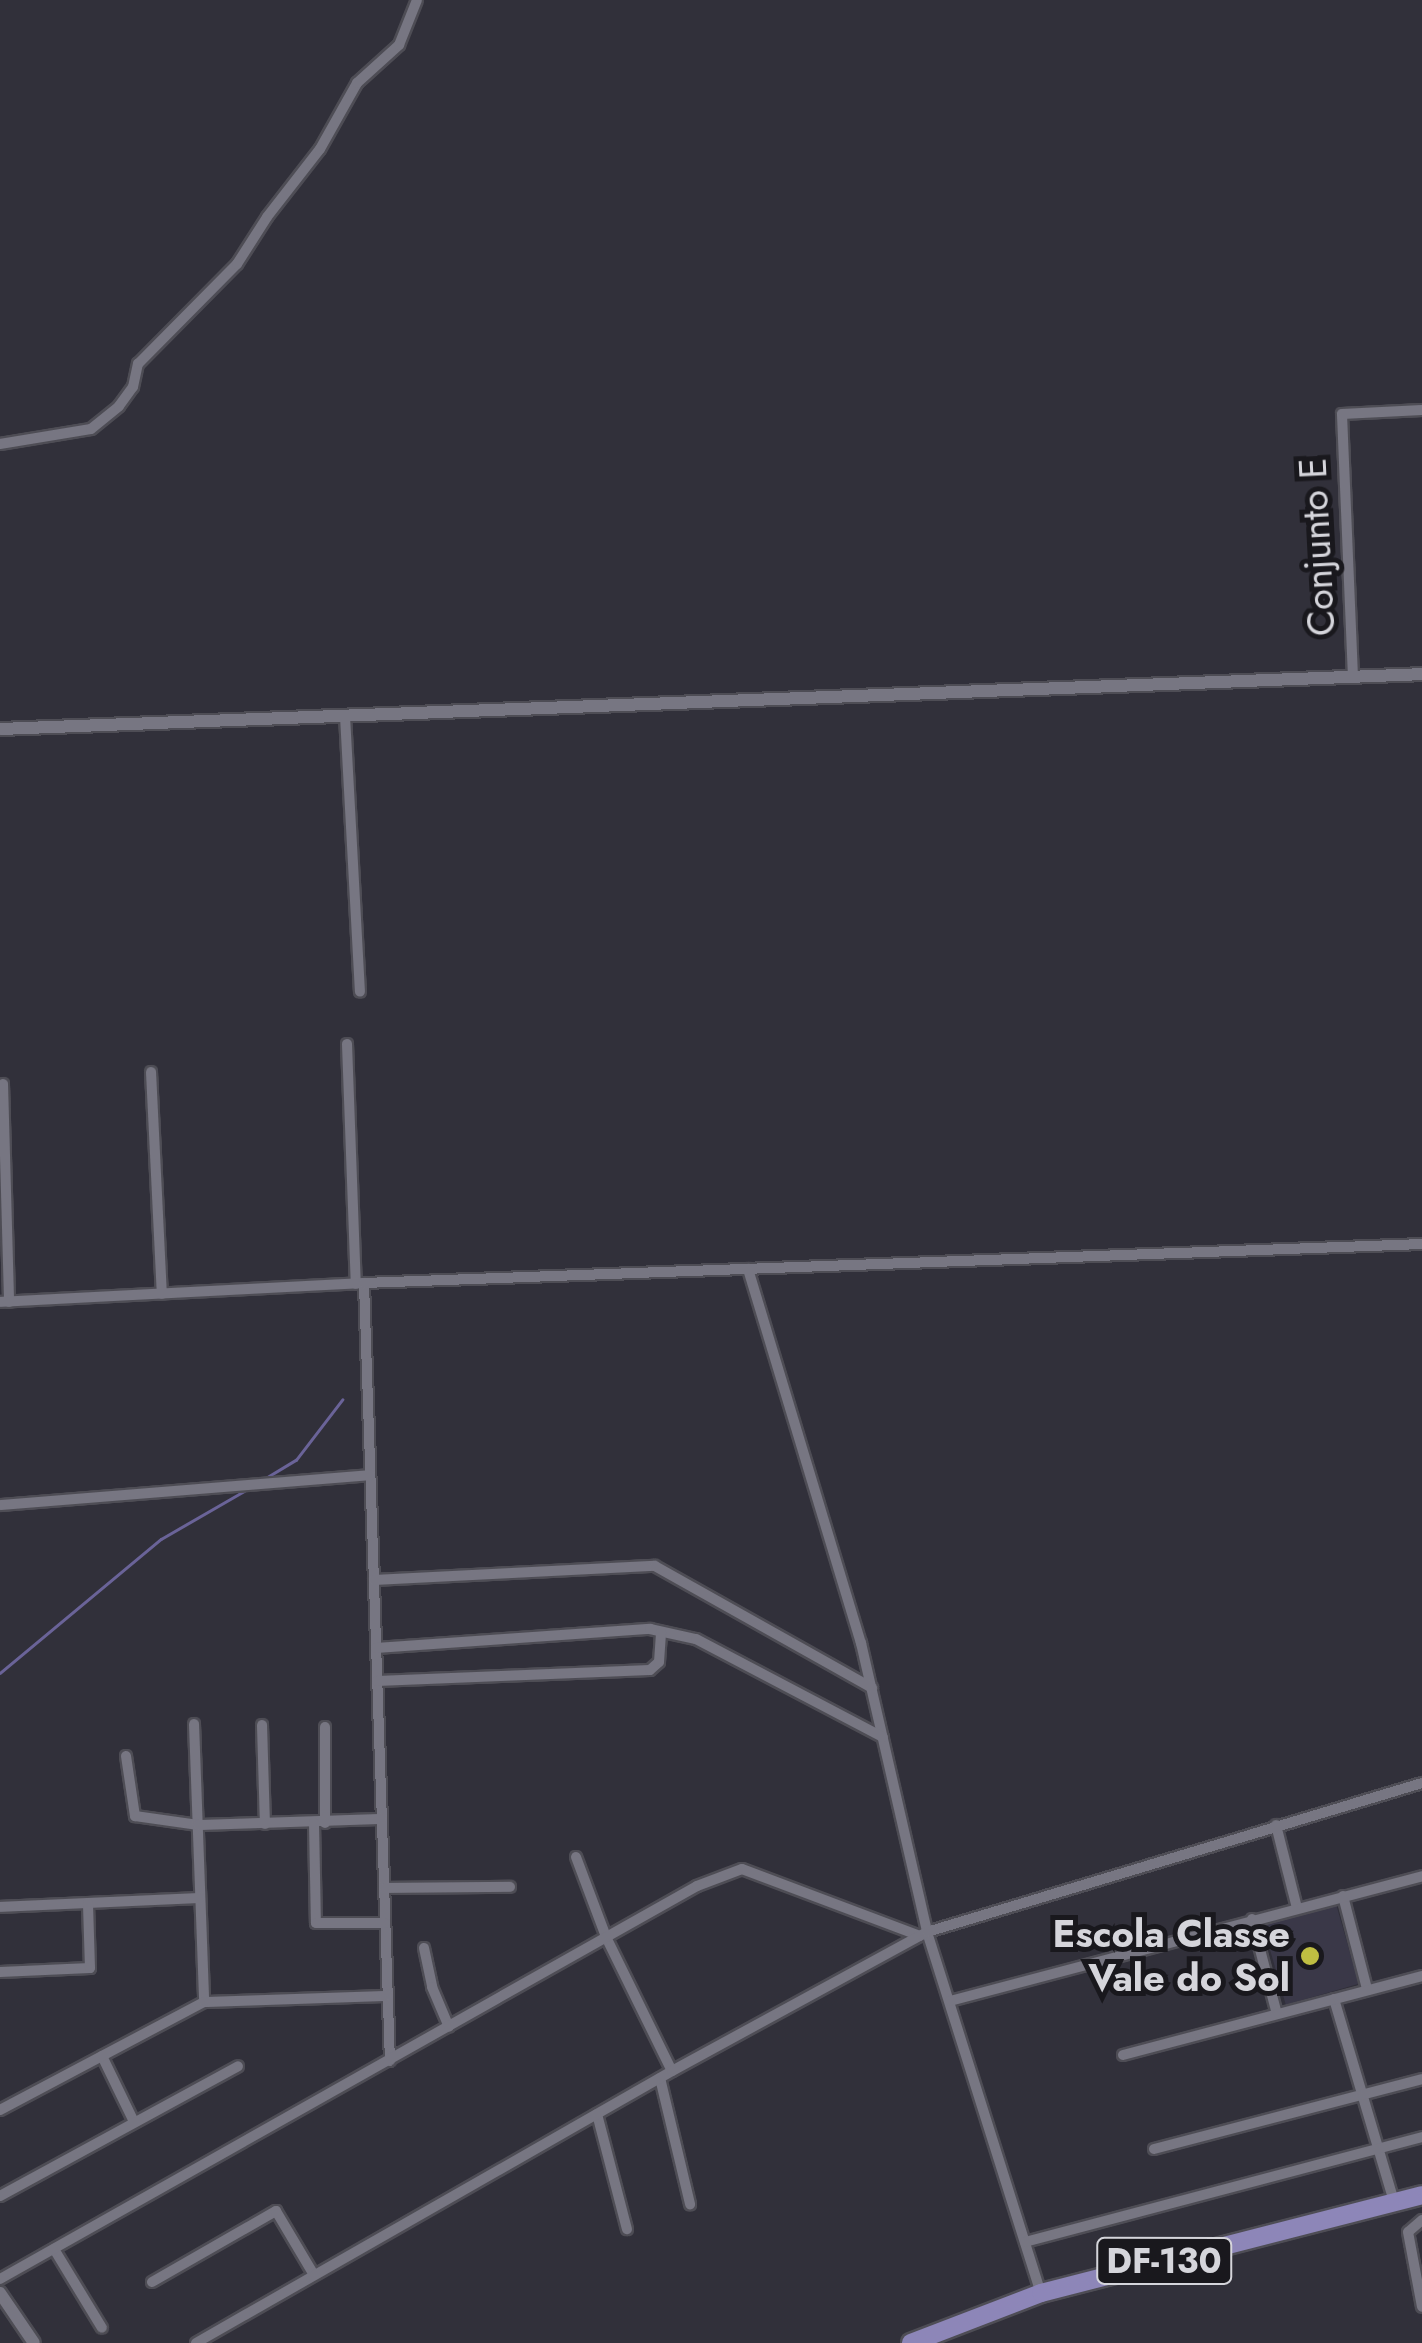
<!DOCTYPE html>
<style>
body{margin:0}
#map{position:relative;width:1422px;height:2343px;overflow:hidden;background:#31303a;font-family:Jost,sans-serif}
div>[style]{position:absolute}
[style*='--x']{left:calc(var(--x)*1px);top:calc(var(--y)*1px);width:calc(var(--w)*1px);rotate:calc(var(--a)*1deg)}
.built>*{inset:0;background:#3a3848;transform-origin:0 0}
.stream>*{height:2.5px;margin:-1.25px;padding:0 1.25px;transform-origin:1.25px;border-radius:1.25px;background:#6a6398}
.roads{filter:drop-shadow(2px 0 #4e4d55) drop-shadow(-2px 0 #4e4d55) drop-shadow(0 2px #4e4d55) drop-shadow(0 -2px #4e4d55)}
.minor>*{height:10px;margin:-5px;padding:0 5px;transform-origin:5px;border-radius:5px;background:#777682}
.tertiary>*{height:12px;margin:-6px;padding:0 6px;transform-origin:6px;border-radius:6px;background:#777682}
.primary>*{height:18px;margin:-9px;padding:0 9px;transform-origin:9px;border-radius:9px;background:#8d86b8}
.dots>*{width:28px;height:28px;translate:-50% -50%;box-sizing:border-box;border:5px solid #19181d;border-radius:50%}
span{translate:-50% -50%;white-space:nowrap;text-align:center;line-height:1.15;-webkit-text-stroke:10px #19181d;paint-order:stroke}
.shield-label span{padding:2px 8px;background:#19181d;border:2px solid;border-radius:8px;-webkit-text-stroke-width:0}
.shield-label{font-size:35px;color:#d5d5db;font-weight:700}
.street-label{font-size:38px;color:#d5d5db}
.poi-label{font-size:38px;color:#d5d5db;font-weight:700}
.right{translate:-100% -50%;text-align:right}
</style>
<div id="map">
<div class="built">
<div style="left:1336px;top:1904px;width:83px;height:76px;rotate:74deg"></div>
</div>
<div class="stream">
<div style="--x:264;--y:1479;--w:37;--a:-31"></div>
<div style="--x:296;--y:1460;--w:76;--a:-52.5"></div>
<div style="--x:0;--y:1673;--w:209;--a:-39.8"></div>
<div style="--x:161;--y:1539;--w:96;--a:-30"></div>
</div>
<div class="roads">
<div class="minor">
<div style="--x:0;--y:444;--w:92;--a:-9.4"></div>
<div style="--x:91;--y:429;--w:36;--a:-39"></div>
<div style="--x:119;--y:406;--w:24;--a:-54"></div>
<div style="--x:133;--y:387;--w:24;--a:-78"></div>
<div style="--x:138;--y:364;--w:141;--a:-45.3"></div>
<div style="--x:237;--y:264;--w:56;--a:-57.4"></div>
<div style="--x:267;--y:217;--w:86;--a:-52.1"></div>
<div style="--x:320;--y:149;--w:76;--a:-60.7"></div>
<div style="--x:357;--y:83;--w:57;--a:-42.1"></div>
<div style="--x:399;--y:45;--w:48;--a:-68.2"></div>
<div style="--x:1353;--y:677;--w:263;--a:-92.4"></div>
<div style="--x:1342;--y:414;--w:80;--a:-2.9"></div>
<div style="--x:345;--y:716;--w:276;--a:86.9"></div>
<div style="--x:347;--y:1044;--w:240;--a:87.9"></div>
<div style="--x:151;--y:1072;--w:222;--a:87.2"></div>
<div style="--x:3;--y:1084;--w:218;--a:88.4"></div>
<div style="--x:748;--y:1269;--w:391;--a:73.2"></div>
<div style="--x:861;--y:1643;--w:296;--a:77.1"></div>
<div style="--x:927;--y:1932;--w:379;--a:72.5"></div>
<div style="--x:364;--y:1283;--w:778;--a:88.09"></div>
<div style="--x:0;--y:1302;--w:364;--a:-3"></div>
<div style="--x:364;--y:1283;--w:1059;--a:-2.11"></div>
<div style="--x:0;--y:1505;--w:371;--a:-4.6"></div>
<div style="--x:374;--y:1580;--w:281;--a:-2.9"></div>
<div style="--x:655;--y:1566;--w:249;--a:29.3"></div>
<div style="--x:376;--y:1648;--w:275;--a:-4"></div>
<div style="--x:650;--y:1629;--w:47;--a:12.3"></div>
<div style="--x:696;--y:1639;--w:211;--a:27.7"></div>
<div style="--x:377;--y:1681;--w:273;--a:-2.3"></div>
<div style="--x:650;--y:1670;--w:12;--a:-42"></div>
<div style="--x:659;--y:1662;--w:30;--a:-86"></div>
<div style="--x:194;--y:1724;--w:278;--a:87.9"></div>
<div style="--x:262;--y:1725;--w:99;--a:88.3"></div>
<div style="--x:126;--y:1756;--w:61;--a:81.5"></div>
<div style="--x:135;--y:1816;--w:64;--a:8.1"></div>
<div style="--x:198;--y:1825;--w:184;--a:-1.9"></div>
<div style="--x:314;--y:1823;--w:100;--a:88.9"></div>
<div style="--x:316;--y:1923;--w:69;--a:0"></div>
<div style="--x:325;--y:1823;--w:96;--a:-90"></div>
<div style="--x:1276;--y:1825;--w:86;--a:75.8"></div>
<div style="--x:576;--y:1857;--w:85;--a:69.4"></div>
<div style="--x:606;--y:1937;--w:149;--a:63.8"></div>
<div style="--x:384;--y:1888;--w:126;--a:-0.5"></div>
<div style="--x:1343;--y:1896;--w:96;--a:75.5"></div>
<div style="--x:0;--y:1907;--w:200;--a:-2.6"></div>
<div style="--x:1252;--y:1919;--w:98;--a:75.3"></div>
<div style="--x:424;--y:1948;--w:40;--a:78"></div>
<div style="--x:432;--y:1987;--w:43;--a:67"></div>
<div style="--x:0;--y:1972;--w:90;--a:-2.5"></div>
<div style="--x:90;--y:1968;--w:65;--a:-91.8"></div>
<div style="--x:1334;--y:1999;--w:212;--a:73.5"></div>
<div style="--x:950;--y:2001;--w:488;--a:-14.8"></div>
<div style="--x:1123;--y:2055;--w:309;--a:-14.8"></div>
<div style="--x:102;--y:2056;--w:73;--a:64.1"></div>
<div style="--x:660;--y:2078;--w:130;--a:76.6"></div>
<div style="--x:0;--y:2110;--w:231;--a:-27.9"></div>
<div style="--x:204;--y:2002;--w:183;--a:-1.9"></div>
<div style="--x:597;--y:2114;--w:119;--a:75.4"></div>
<div style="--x:1154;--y:2149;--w:277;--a:-14.6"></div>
<div style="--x:0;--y:2196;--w:271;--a:-28.6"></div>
<div style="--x:1422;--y:2220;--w:18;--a:139"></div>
<div style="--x:1408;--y:2232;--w:76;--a:79.4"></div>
<div style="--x:1025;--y:2242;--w:411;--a:-14.8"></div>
<div style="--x:54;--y:2249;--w:92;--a:58.7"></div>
<div style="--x:0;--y:2279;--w:800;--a:-29.42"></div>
<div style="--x:697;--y:1886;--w:48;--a:-20.7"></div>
<div style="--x:742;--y:1869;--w:190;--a:20.6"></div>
<div style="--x:152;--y:2282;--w:143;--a:-29.8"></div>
<div style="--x:276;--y:2211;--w:74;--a:59.3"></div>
<div style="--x:196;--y:2343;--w:548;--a:-29.74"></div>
<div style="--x:672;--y:2071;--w:290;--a:-28.6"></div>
<div style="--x:927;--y:1932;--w:517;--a:-16.75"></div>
</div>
<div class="tertiary">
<div style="--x:0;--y:729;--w:1423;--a:-2.21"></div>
<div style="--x:0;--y:2293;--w:60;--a:55.8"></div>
</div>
<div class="primary">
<div style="--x:911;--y:2343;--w:139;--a:-21"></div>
<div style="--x:1041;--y:2293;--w:393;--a:-14.4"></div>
</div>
</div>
<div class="dots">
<div style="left:1310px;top:1956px;background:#bfbe42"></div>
</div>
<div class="shield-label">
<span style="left:1164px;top:2261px">DF-130</span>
</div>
<div class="street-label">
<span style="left:1317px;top:547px;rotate:-93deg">Conjunto E</span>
</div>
<div class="poi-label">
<span class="right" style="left:1290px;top:1956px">Escola Classe<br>Vale do Sol</span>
</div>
</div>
